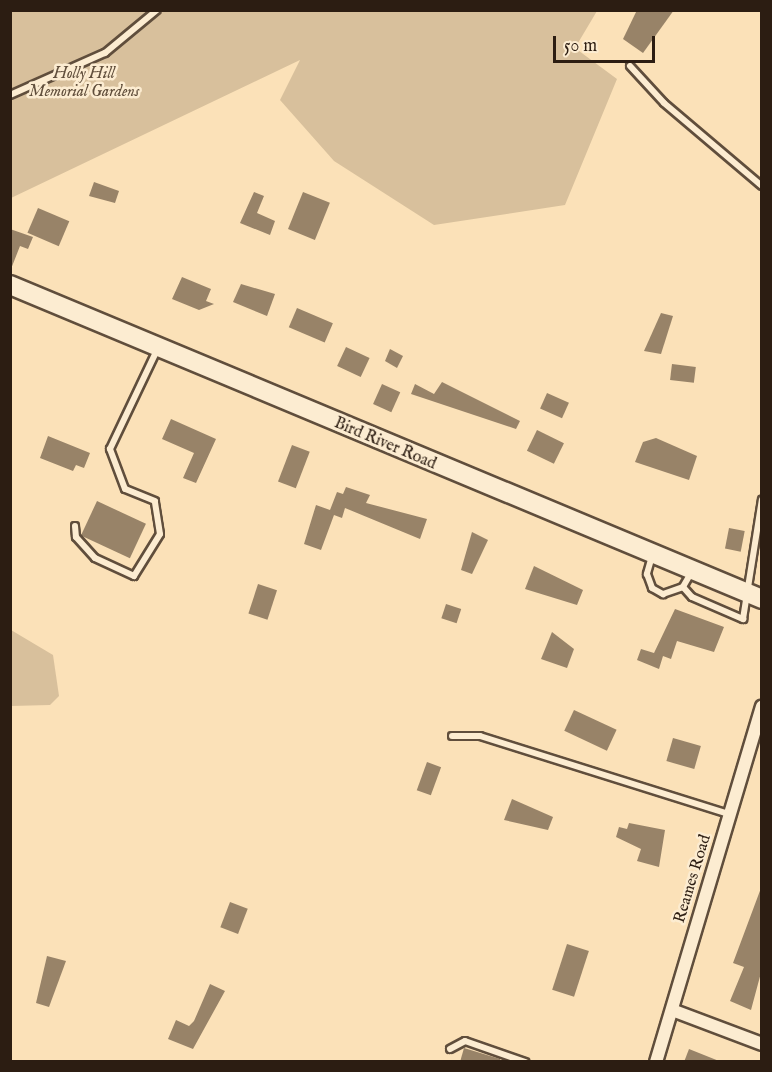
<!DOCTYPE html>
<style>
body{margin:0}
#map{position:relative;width:772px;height:1072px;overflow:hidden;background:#fbe1b8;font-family:"IM FELL English",serif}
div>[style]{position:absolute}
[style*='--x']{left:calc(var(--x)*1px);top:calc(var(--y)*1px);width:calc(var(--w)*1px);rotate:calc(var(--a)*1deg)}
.green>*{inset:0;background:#d8c09c}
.building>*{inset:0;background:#988368;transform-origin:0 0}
.roads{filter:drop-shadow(2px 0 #604e3c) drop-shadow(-2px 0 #604e3c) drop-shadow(0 2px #604e3c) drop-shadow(0 -2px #604e3c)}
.lane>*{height:6px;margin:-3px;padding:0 3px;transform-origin:3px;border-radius:3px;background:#fcecd1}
.street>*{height:12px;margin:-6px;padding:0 6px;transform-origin:6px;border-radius:6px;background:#fcecd1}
.secondary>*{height:18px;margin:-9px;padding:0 9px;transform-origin:9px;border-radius:9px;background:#fcecd1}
span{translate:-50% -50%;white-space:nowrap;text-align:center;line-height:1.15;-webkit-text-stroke:5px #fcecd1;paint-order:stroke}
.park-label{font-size:16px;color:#604e3b;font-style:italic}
.street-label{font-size:16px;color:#2c1d12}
.frame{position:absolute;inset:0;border:12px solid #2c1d12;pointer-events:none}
.scale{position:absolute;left:553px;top:36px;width:102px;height:27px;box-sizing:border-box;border:3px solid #2c1d12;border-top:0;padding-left:8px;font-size:18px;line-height:21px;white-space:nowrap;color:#2c1d12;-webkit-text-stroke:4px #fcecd1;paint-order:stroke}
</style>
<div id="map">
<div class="green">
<div style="clip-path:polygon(11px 11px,597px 11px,575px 48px,617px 79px,565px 205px,434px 225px,334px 161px,280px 100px,300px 60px,11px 198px)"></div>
<div style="clip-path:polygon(11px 630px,53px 655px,59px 696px,50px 705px,11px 706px)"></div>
</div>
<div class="building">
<div style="clip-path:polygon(637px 10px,674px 10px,643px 53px,623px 39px)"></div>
<div style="clip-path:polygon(94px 182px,119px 191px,115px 203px,89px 196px)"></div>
<div style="clip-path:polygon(254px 192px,264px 196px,257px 213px,275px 221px,270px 235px,240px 223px)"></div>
<div style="left:303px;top:192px;width:29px;height:40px;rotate:22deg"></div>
<div style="left:38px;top:208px;width:34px;height:27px;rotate:23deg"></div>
<div style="clip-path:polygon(10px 229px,33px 237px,28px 249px,20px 246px,11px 269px)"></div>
<div style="clip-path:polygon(182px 277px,211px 289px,206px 301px,214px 304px,199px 310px,172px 299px)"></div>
<div style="clip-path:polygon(241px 284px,275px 294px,267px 316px,233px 302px)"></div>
<div style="left:297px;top:308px;width:39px;height:21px;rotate:23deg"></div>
<div style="clip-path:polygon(661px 313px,673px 316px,661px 354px,644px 351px)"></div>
<div style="left:346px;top:347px;width:26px;height:21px;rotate:25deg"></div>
<div style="clip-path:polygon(390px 349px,403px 356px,397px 368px,385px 361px)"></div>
<div style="left:672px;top:364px;width:24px;height:16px;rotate:7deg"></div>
<div style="clip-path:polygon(442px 382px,520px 421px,516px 429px,411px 394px,415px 384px,434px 394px)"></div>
<div style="left:382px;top:384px;width:20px;height:22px;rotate:24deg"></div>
<div style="left:547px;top:393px;width:24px;height:17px;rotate:24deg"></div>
<div style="clip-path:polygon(171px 419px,216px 439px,196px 483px,183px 478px,194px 453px,162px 439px)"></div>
<div style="left:537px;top:430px;width:30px;height:23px;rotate:26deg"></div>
<div style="clip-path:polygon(48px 436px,90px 453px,84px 468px,76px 465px,73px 471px,40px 458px)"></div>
<div style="clip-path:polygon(656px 438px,697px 456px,689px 480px,635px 462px,643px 442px)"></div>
<div style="left:292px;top:445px;width:19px;height:39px;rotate:21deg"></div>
<div style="clip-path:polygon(346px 487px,370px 495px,366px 503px,427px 519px,420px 539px,345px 508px,342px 518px,334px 515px,321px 550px,304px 544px,316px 505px,330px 510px,337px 492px,343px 494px)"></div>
<div style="left:97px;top:501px;width:54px;height:38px;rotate:25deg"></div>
<div style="left:729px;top:528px;width:16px;height:21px;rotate:11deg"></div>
<div style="clip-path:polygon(472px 532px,488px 540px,472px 574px,461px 570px)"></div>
<div style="clip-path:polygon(534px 566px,583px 590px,577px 605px,525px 589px)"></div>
<div style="left:258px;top:584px;width:20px;height:31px;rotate:18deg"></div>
<div style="left:446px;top:604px;width:16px;height:15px;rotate:18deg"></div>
<div style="clip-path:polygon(675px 609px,724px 627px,714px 652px,677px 641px,671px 659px,663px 656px,659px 669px,637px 660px,641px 649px,654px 653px)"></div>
<div style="clip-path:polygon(552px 632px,574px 649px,567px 668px,541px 659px)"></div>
<div style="left:574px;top:710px;width:47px;height:23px;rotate:25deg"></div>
<div style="left:673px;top:738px;width:29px;height:24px;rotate:16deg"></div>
<div style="left:427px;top:762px;width:15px;height:30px;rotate:20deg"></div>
<div style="clip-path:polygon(512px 799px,553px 817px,548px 830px,504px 820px)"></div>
<div style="clip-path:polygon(629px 823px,665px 830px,659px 867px,637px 861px,641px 849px,616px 837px,619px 827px,627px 829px)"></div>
<div style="clip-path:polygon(761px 888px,762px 969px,751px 1010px,730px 1001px,744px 967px,733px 963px)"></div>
<div style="left:230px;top:902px;width:19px;height:27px;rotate:21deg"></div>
<div style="left:567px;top:944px;width:23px;height:48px;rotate:18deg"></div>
<div style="clip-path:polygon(47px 956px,66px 961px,49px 1007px,36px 1003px)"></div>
<div style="clip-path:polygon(210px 984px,225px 991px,193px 1049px,168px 1039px,176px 1020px,189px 1026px,194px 1021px)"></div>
<div style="clip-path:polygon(464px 1048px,500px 1059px,500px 1062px,460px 1062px)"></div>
<div style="clip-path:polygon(689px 1049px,719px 1061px,719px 1062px,684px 1062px)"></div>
</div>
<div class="roads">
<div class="lane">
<div style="--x:630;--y:66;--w:50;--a:47.4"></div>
<div style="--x:664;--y:103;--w:128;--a:40.3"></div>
<div style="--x:10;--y:95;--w:104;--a:-23.9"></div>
<div style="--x:105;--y:53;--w:67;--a:-39.6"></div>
<div style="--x:75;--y:526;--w:11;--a:85"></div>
<div style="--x:76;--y:537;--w:28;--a:48"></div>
<div style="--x:95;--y:558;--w:43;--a:24.8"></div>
<div style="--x:134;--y:576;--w:49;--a:-58.2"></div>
<div style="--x:160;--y:534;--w:33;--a:-99"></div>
<div style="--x:155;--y:501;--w:32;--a:-158"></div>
<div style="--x:125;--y:489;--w:43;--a:-110.6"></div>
<div style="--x:110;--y:449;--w:110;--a:-64.6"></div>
<div style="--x:652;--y:556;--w:19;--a:106"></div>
<div style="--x:647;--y:574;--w:15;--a:70"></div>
<div style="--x:652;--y:588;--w:13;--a:29"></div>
<div style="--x:663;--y:594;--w:21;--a:-19"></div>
<div style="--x:691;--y:573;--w:16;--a:120"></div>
<div style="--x:683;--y:587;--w:13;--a:48"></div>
<div style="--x:692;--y:597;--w:56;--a:23.3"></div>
<div style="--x:743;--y:619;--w:121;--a:-81"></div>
<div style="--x:452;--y:736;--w:28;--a:0"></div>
<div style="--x:480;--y:736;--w:261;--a:17.4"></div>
<div style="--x:450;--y:1049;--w:17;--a:-28"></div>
<div style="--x:465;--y:1041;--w:64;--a:19.3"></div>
</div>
<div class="street">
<div style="--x:672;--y:1010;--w:96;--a:20.7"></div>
<div style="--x:656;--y:1062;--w:371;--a:-73.4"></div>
</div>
<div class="secondary">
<div style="--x:10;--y:285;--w:815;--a:22.66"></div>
</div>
</div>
<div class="park-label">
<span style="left:84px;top:83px">Holly Hill<br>Memorial Gardens</span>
</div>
<div class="street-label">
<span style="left:385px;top:444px;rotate:23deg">Bird River Road</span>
<span style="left:693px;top:879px;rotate:-73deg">Reames Road</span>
</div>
<div class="frame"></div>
<div class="scale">50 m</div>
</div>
